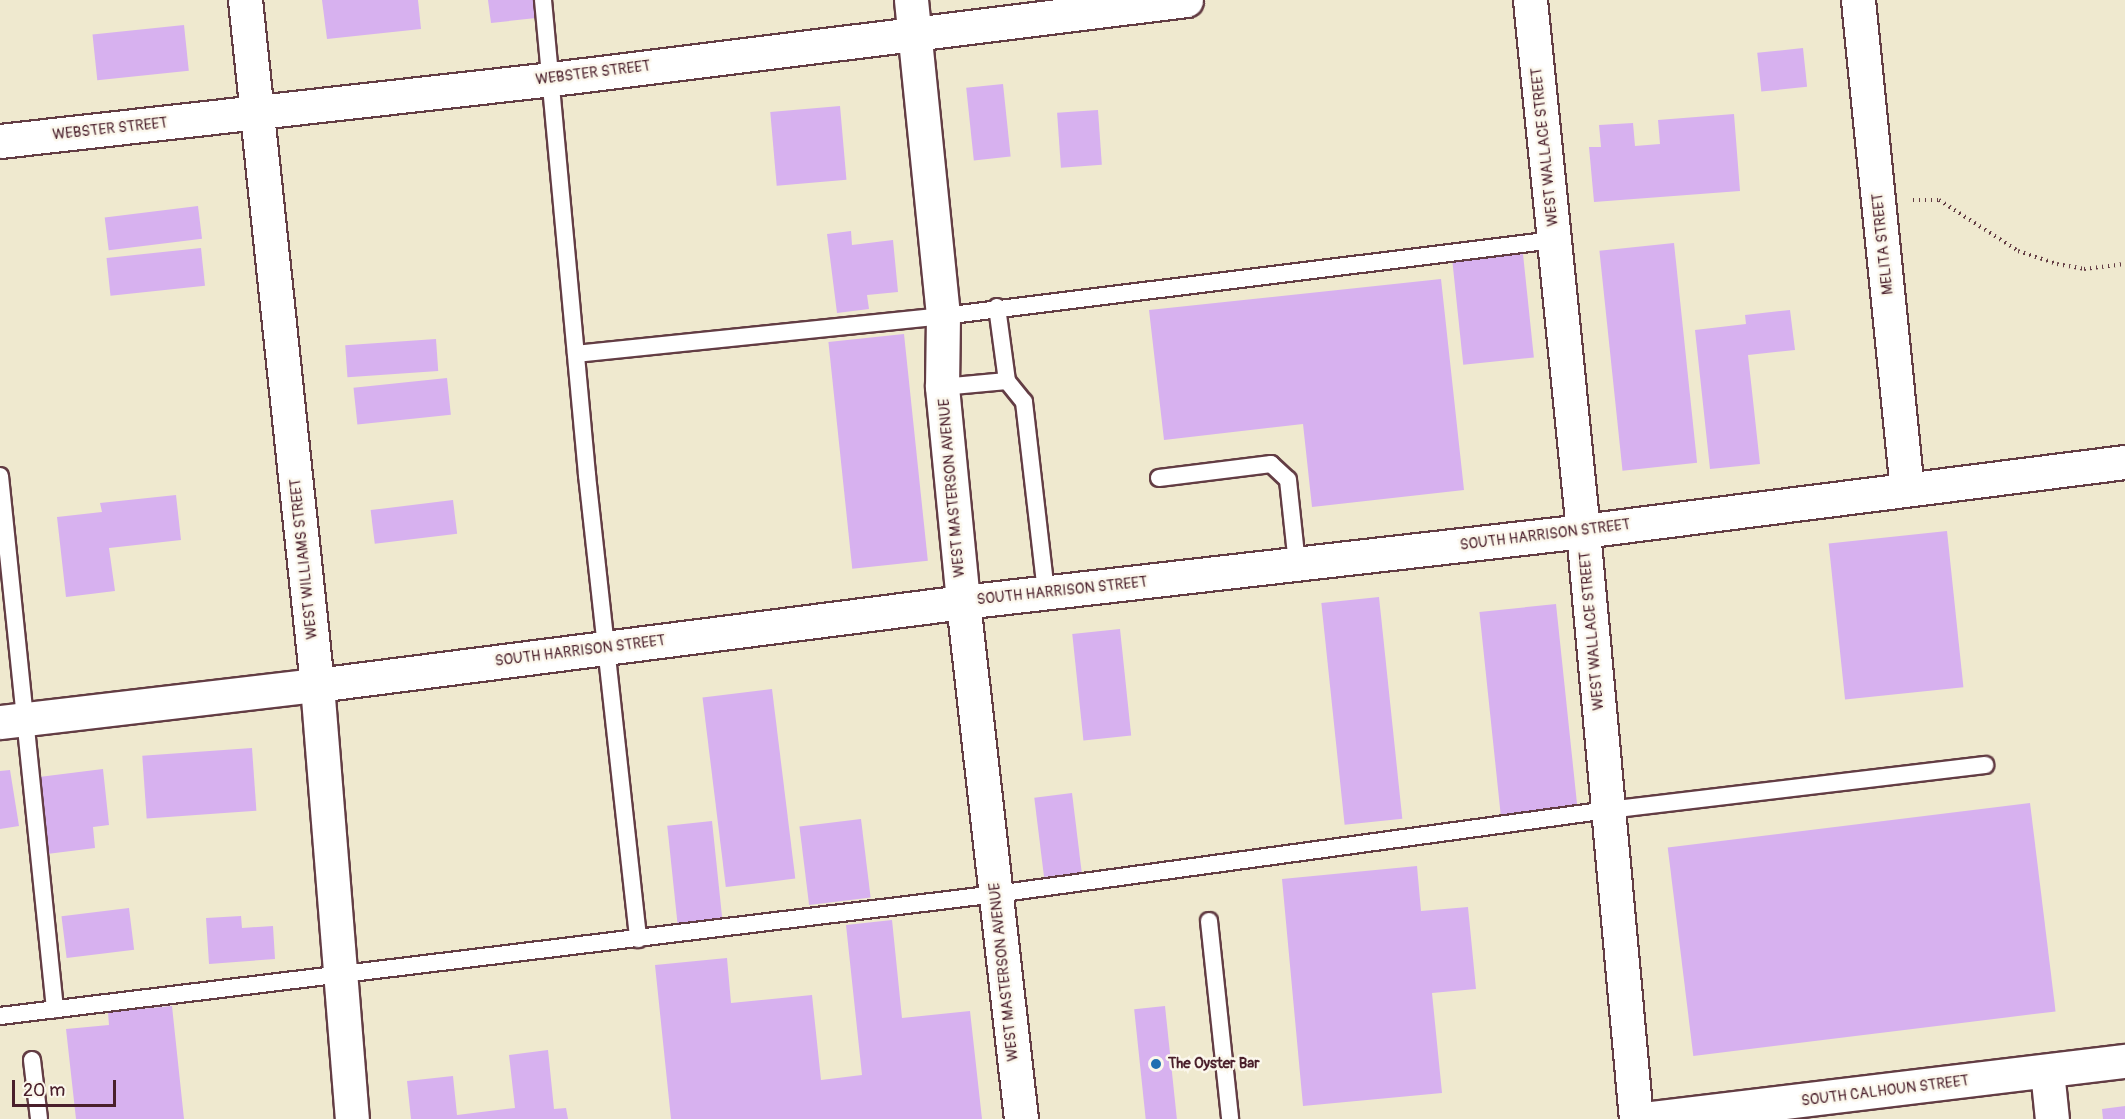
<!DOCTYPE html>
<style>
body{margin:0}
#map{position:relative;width:2125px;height:1119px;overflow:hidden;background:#efe9cf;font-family:Pangolin,sans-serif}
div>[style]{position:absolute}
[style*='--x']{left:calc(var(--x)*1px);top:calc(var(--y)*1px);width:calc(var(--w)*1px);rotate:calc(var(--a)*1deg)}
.building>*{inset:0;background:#d7b1ef;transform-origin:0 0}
.path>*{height:4px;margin-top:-2px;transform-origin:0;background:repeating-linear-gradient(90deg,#633d44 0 1.5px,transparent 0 6px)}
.roads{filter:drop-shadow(2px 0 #633d44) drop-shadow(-2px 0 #633d44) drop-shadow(0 2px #633d44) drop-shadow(0 -2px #633d44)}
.service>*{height:16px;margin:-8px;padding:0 8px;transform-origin:8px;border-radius:8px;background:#fff}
.minor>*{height:33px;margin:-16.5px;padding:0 16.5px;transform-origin:16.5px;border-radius:16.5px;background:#fff}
.tertiary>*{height:33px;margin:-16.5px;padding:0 16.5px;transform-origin:16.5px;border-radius:16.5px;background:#fff}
.dots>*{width:16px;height:16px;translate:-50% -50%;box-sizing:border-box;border:3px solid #fbf7ec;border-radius:50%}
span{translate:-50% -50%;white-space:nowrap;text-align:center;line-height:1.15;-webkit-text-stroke:5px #fbf7ec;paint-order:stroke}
.street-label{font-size:15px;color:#4a1f2b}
.poi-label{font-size:15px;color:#4a1f2b;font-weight:700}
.left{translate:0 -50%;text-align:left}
.scale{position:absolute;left:12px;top:1080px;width:104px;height:27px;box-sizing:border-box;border:3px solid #4a1f2b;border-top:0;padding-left:8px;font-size:18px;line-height:21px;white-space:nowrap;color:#4a1f2b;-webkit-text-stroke:4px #fbf7ec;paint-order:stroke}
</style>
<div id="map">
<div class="building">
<div style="clip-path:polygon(322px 0,418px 0,421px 29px,327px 39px)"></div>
<div style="clip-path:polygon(488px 0,535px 0,536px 18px,491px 23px)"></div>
<div style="left:184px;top:25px;width:46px;height:92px;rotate:84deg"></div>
<div style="left:1803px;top:48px;width:39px;height:46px;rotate:84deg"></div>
<div style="left:1003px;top:84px;width:73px;height:37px;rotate:84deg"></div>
<div style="left:840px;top:106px;width:74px;height:70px;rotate:85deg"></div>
<div style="left:1098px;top:110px;width:55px;height:41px;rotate:86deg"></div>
<div style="clip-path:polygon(1734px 114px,1740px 191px,1594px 202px,1589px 147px,1601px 147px,1599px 125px,1633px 123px,1635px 146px,1660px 144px,1658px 120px)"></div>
<div style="left:198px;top:206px;width:33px;height:94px;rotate:83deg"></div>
<div style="clip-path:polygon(851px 231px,852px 245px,893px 240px,898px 292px,867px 295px,869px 309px,837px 313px,827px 234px)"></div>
<div style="left:1674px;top:243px;width:221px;height:75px;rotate:84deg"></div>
<div style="left:201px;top:248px;width:38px;height:95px;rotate:84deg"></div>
<div style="left:1523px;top:254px;width:104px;height:71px;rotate:84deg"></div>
<div style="clip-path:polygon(1441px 279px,1464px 490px,1312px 507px,1303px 424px,1164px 440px,1149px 310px)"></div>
<div style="clip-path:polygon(1790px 310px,1795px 350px,1748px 355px,1760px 464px,1710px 469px,1695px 330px,1746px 324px,1745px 315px)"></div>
<div style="left:904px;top:334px;width:228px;height:76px;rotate:84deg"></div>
<div style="left:436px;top:339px;width:32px;height:91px;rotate:86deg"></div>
<div style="left:447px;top:378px;width:37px;height:94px;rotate:84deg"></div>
<div style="clip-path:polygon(176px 495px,181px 540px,109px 548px,115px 591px,66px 597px,57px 517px,102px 512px,100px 503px)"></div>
<div style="left:453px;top:500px;width:34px;height:83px;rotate:83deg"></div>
<div style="left:1947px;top:531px;width:157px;height:119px;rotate:84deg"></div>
<div style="left:1379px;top:597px;width:223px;height:58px;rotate:84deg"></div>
<div style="left:1556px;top:604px;width:210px;height:77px;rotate:84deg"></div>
<div style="left:1120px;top:629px;width:107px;height:48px;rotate:84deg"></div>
<div style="left:772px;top:689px;width:191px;height:70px;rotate:83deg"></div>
<div style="left:252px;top:748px;width:63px;height:110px;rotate:86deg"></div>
<div style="clip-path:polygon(103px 769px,109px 825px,93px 827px,95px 848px,47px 854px,39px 777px)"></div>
<div style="clip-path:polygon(10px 770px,19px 826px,0 829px,0 771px)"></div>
<div style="left:1072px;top:793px;width:80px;height:38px;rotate:83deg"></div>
<div style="left:2030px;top:803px;width:210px;height:365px;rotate:83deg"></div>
<div style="left:861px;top:819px;width:79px;height:62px;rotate:83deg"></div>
<div style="left:712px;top:821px;width:98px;height:45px;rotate:84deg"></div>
<div style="clip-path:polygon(1417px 866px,1421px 911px,1468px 907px,1476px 989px,1432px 993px,1442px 1093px,1303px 1106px,1282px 879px)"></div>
<div style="left:129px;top:908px;width:42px;height:68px;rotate:83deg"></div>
<div style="clip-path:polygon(241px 916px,242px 928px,273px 926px,275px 959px,209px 964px,206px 918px)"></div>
<div style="clip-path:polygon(892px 920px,902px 1018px,970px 1011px,982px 1119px,671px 1119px,655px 965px,727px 958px,731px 1003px,812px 995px,821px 1080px,862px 1075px,846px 925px)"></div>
<div style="clip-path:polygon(172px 1006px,184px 1119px,76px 1119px,66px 1029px,109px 1025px,108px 1012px)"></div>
<div style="left:1165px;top:1006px;width:114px;height:31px;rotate:84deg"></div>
<div style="clip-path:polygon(548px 1050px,554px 1109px,566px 1108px,568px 1119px,411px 1119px,407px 1081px,453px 1076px,457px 1115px,515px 1108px,509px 1055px)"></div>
<div style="clip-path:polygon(2125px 1106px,2125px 1119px,2103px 1119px,2102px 1109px)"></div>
</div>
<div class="path">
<div style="--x:1913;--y:200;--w:26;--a:0"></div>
<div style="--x:1939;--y:200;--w:94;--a:32.8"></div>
<div style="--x:2018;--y:251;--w:41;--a:18.4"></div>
<div style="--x:2057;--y:264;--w:27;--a:10"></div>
<div style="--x:2084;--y:269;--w:41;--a:-7"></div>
</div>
<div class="roads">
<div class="service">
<div style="--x:543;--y:0;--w:477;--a:84.7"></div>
<div style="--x:587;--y:475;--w:467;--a:83.7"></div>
<div style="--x:997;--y:307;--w:75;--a:82.3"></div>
<div style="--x:576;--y:354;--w:369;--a:-5.9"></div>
<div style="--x:943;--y:316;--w:616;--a:-7.09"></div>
<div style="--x:942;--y:387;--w:65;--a:-5.3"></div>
<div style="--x:1007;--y:381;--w:27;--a:51"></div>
<div style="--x:1024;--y:402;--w:192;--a:83.4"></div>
<div style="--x:0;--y:476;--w:536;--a:84.11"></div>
<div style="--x:1159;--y:478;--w:113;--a:-7.1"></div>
<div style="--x:1271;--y:464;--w:23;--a:43"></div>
<div style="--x:1288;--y:480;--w:84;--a:83.9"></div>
<div style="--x:1209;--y:921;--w:199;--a:83.9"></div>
<div style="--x:0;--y:1016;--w:1003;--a:-6.98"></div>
<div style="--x:996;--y:894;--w:618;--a:-7.82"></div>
<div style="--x:1608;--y:810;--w:380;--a:-6.8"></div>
<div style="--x:32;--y:1060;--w:59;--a:83.2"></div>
</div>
<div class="minor">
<div style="--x:245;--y:0;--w:689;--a:84"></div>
<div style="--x:317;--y:685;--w:435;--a:85.4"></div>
<div style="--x:911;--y:0;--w:318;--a:84.2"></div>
<div style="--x:943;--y:316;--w:71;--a:90.8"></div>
<div style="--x:942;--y:387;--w:216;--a:84.4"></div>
<div style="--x:963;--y:602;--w:520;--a:83.6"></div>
<div style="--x:1530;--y:0;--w:534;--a:84.3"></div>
<div style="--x:1583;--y:531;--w:590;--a:84.85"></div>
<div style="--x:1858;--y:0;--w:491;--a:84.3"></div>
<div style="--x:0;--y:141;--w:555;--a:-6.41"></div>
<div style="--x:552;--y:79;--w:639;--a:-7.1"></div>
<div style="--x:0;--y:722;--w:319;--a:-6.7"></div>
<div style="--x:317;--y:685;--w:651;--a:-7.32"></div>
<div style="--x:963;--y:602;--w:624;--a:-6.53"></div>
<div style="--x:1583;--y:531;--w:546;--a:-7.26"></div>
<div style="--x:2047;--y:1071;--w:48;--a:84.1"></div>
</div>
<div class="tertiary">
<div style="--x:1644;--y:1119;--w:484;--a:-6.9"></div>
</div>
</div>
<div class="dots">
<div style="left:1156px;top:1064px;background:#1f6fb2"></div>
</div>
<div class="street-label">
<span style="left:593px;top:73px;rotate:-7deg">WEBSTER STREET</span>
<span style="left:110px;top:129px;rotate:-6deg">WEBSTER STREET</span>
<span style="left:1545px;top:147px;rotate:-96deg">WEST WALLACE STREET</span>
<span style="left:1883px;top:244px;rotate:-96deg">MELITA STREET</span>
<span style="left:952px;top:488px;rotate:-95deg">WEST MASTERSON AVENUE</span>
<span style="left:1545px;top:535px;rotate:-7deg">SOUTH HARRISON STREET</span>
<span style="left:304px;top:559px;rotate:-96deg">WEST WILLIAMS STREET</span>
<span style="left:1062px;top:591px;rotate:-6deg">SOUTH HARRISON STREET</span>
<span style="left:1592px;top:631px;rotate:-95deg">WEST WALLACE STREET</span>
<span style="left:580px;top:651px;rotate:-7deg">SOUTH HARRISON STREET</span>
<span style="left:1004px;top:972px;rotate:-96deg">WEST MASTERSON AVENUE</span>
<span style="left:1885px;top:1091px;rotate:-7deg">SOUTH CALHOUN STREET</span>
</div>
<div class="poi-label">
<span class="left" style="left:1168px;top:1064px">The Oyster Bar</span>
</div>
<div class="scale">20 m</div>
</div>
